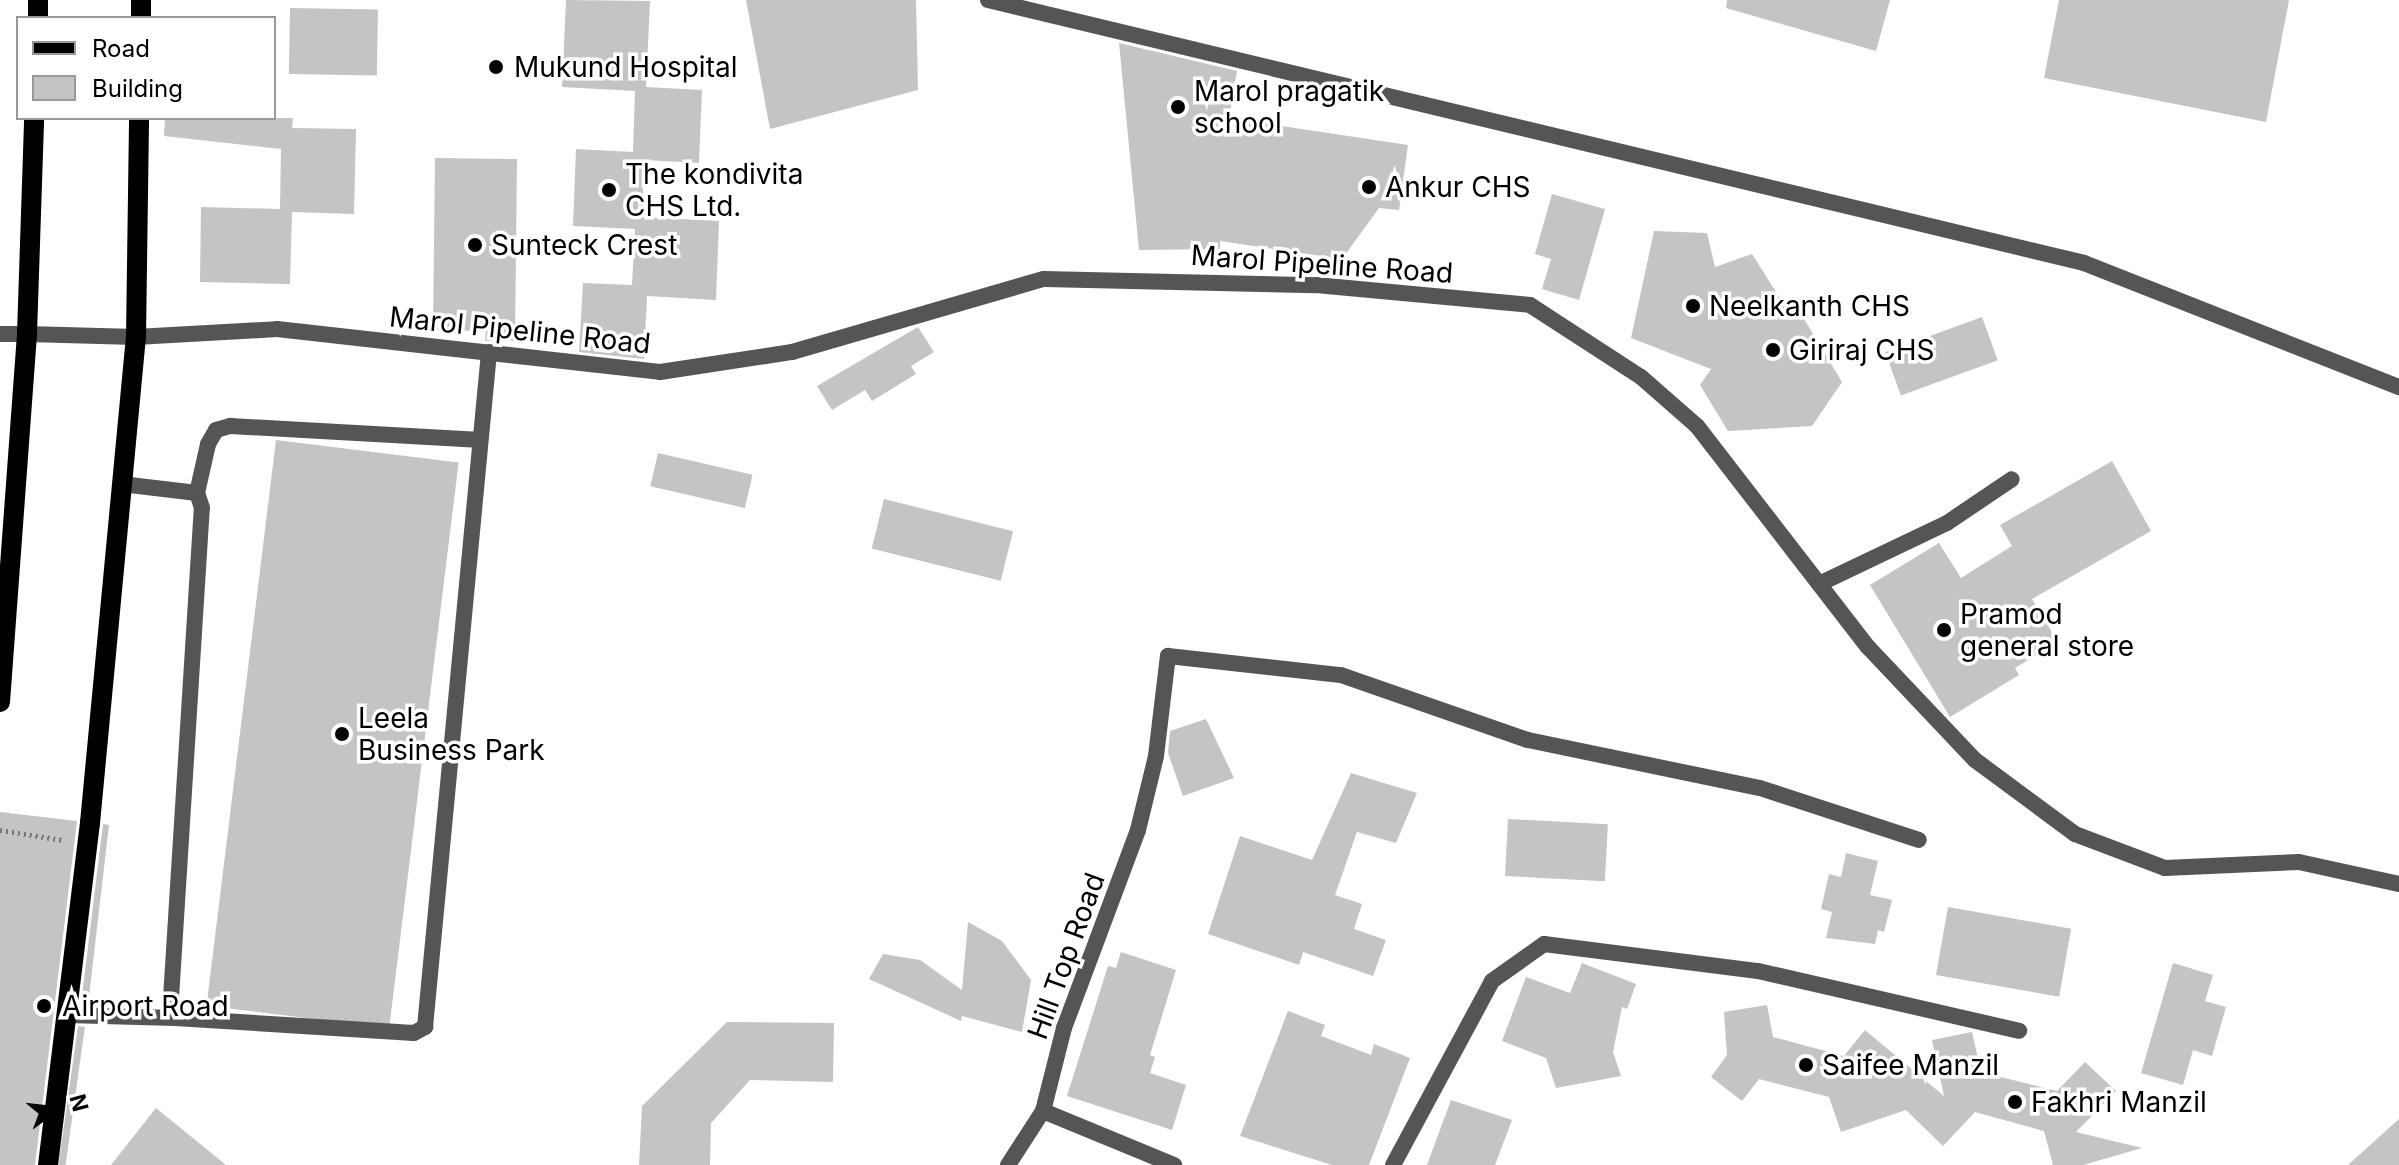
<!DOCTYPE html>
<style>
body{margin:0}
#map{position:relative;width:2399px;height:1165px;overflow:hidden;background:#fff;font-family:Inter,sans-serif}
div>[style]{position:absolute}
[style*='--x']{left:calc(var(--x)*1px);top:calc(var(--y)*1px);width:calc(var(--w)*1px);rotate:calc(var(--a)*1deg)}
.building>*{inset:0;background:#c4c4c4;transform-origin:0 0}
.path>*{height:5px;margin-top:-2.5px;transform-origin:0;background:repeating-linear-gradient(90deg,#777 0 2px,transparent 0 6px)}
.lane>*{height:16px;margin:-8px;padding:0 8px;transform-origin:8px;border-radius:8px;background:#555}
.street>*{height:16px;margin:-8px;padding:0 8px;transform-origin:8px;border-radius:8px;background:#555}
.primary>*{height:20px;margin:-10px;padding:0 10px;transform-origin:10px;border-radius:10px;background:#000}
.dots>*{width:22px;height:22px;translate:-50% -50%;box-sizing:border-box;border:4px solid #fff;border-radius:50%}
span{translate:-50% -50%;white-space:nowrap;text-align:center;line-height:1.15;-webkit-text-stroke:7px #fff;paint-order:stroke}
.poi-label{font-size:28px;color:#000}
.left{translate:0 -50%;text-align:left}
.street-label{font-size:28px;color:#000}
.legend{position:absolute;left:16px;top:16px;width:260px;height:104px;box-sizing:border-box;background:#fff;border:2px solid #999;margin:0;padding:10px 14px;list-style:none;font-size:24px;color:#000}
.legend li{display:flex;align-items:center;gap:16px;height:40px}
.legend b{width:40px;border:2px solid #999}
.north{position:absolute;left:16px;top:1069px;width:80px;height:80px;-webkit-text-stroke:6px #fff;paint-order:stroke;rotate:75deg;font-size:22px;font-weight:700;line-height:32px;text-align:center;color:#000}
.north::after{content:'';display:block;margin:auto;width:28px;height:36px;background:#000;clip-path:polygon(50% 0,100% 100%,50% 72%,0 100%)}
</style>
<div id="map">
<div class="building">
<div style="clip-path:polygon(566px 0,650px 1px,646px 87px,702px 90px,699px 163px,644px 160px,642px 217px,719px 221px,716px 300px,647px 296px,644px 359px,579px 352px,583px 283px,632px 285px,635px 229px,573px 226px,576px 149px,633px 152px,635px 91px,562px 87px)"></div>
<div style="clip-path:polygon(746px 0,916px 0,918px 90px,770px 129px)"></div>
<div style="clip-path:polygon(1727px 0,1890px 0,1876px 51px,1726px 8px)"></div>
<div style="clip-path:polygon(2059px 0,2289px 0,2266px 122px,2044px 78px)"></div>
<div style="left:290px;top:8px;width:88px;height:66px;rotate:1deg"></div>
<div style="clip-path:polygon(1119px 43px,1237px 71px,1229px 118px,1408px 145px,1399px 210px,1379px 208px,1342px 259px,1220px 241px,1220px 249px,1139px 250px)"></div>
<div style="clip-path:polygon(165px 118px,293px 118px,292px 128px,356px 129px,354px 214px,292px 212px,290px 284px,200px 282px,201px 207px,280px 209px,281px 149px,164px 136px)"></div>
<div style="clip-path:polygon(435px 158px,517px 159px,515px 341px,485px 341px,486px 331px,433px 330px)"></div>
<div style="clip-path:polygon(1552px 194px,1605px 209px,1579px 300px,1542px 289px,1551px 259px,1535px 254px)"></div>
<div style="clip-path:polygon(1654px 231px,1707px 233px,1715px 267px,1752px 254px,1788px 311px,1798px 309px,1842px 382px,1812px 426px,1728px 431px,1700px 385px,1711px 369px,1631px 338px)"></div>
<div style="left:1982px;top:317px;width:46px;height:103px;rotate:70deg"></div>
<div style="clip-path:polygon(918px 327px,934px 352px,911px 366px,916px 374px,872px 401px,865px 390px,832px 410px,817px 386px)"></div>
<div style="left:276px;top:440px;width:184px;height:570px;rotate:7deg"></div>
<div style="left:658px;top:453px;width:97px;height:34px;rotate:13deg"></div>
<div style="clip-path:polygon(2112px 461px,2151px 531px,2032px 599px,2058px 642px,2015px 668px,2019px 675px,1950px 717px,1870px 585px,1939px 543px,1961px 578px,2012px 546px,2000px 525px)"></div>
<div style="left:884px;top:499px;width:133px;height:51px;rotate:14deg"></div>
<div style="clip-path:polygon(1206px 719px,1234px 778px,1183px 796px,1168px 753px,1170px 731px)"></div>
<div style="clip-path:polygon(1351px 773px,1417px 793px,1396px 843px,1357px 832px,1335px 895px,1362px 904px,1354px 929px,1386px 940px,1373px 976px,1303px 952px,1299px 965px,1208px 934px,1240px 836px,1312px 860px)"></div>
<div style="clip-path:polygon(0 812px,77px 821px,35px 1165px,0 1165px)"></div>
<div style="left:1508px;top:819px;width:100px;height:57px;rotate:3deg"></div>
<div style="clip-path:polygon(103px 824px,109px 825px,88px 1005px,81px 1004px)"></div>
<div style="clip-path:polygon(1846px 853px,1878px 861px,1870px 895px,1892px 900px,1884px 932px,1878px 930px,1875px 944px,1826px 938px,1832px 912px,1821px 909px,1829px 874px,1841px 877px)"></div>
<div style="left:1948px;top:907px;width:125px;height:69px;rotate:10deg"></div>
<div style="clip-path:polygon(968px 922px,1002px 941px,1031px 980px,1022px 1032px,962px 1016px,961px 1021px,869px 979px,883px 954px,920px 960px,962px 990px)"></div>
<div style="clip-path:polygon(1121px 952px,1176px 970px,1150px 1055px,1155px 1057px,1150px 1073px,1186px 1085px,1172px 1130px,1067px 1096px,1108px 966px,1116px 968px)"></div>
<div style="clip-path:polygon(1582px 963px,1636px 984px,1627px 1009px,1622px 1007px,1613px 1052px,1621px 1076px,1556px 1088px,1546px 1058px,1502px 1041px,1526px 977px,1570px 993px)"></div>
<div style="clip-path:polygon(2173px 963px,2213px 975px,2205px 1001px,2226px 1007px,2212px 1056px,2193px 1050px,2183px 1085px,2141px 1073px)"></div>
<div style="clip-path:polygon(1767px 1005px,1773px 1037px,1844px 1056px,1865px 1030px,1944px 1096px,1932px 1040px,1972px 1032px,1981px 1072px,2057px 1091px,2085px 1062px,2116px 1091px,2076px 1132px,2142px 1148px,2083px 1165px,2053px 1165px,2044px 1131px,1975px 1112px,1943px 1146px,1906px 1110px,1841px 1132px,1829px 1097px,1759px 1079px,1742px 1101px,1711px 1077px,1727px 1055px,1724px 1012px)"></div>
<div style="clip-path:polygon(1288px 1011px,1325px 1025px,1321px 1036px,1371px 1055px,1374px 1044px,1410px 1058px,1369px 1165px,1332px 1165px,1240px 1136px)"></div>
<div style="clip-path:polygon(727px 1022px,834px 1023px,833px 1082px,750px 1080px,711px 1123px,710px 1165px,639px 1165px,642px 1106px)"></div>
<div style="left:78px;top:1026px;width:7px;height:140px;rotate:8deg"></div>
<div style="clip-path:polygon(1451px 1100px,1512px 1120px,1495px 1165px,1427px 1165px)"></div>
<div style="clip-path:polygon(156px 1108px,226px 1165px,111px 1165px)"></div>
<div style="clip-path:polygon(2399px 1119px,2399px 1165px,2348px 1165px)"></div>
</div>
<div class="path">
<div style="--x:0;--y:830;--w:63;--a:9.2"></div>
</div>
<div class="lane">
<div style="--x:988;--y:0;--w:1127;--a:13.49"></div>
<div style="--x:2084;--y:263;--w:339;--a:21.5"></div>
<div style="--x:0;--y:334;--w:27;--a:0"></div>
<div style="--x:197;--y:493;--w:50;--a:-77.3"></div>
<div style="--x:208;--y:444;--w:16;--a:-60"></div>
<div style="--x:216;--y:430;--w:15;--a:-16"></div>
<div style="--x:230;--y:426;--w:247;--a:3.2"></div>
<div style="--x:67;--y:1015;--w:108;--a:1.6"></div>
<div style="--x:175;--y:1018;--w:20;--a:-101"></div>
<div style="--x:171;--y:998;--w:491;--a:-86.4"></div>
<div style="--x:202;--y:508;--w:16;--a:-108"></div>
<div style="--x:197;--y:493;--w:76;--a:-173.2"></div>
<div style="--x:175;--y:1018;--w:239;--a:3.6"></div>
<div style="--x:414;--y:1033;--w:13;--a:-29"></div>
<div style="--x:425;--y:1027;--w:678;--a:-84.58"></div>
</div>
<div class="street">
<div style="--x:27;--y:334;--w:109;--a:1.6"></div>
<div style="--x:136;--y:337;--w:141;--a:-3.2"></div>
<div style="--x:277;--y:329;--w:385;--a:6.4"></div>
<div style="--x:660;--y:372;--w:134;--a:-8.6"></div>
<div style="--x:792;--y:352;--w:262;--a:-16.2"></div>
<div style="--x:1044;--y:279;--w:272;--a:1.3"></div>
<div style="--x:1316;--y:285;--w:215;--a:5.3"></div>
<div style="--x:1530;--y:305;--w:132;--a:33"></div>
<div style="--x:1641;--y:377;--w:74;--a:41.2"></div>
<div style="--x:1697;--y:426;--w:279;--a:52.3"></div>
<div style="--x:1868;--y:647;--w:156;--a:46.6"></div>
<div style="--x:1975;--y:760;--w:124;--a:36.5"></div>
<div style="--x:2075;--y:834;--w:96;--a:20.7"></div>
<div style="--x:2165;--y:868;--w:134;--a:-2.6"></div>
<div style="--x:2299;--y:862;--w:102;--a:12.4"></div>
<div style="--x:1819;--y:584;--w:142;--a:-25.5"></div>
<div style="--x:1947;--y:523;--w:78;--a:-34.1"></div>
<div style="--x:1043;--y:1111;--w:142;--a:22.4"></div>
<div style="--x:1008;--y:1165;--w:64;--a:-57.1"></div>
<div style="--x:1043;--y:1111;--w:86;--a:-75.8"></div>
<div style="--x:1064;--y:1028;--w:211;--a:-69.5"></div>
<div style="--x:1138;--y:830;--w:76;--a:-76.3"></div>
<div style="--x:1156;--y:756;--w:101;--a:-83.2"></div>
<div style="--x:1168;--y:656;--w:174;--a:6.3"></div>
<div style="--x:1341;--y:675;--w:198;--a:19.2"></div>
<div style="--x:1528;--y:740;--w:237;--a:11.7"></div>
<div style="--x:1760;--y:788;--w:167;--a:18.1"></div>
<div style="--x:1393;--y:1165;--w:209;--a:-61.7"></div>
<div style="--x:1492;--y:981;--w:64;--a:-35.4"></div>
<div style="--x:1544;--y:944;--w:216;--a:7.2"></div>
<div style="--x:1758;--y:971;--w:268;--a:12.9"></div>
</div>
<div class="primary">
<div style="--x:38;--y:18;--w:18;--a:-90"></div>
<div style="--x:141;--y:18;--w:18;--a:-90"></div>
<div style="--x:0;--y:702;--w:369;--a:-85.8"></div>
<div style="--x:27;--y:334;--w:216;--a:-88.1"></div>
<div style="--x:48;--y:1165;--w:345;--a:-83"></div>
<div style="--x:90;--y:823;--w:488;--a:-84.6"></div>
<div style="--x:136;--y:337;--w:219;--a:-89.2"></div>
</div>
<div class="dots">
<div style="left:496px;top:67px;background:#000"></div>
<div style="left:1178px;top:107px;background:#000"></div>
<div style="left:1369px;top:187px;background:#000"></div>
<div style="left:609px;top:190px;background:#000"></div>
<div style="left:475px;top:245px;background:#000"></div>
<div style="left:1693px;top:306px;background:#000"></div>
<div style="left:1773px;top:350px;background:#000"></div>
<div style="left:1944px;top:630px;background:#000"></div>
<div style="left:342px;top:734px;background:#000"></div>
<div style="left:44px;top:1006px;background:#000"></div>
<div style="left:1806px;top:1065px;background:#000"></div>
<div style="left:2015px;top:1102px;background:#000"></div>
</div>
<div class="poi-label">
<span class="left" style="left:514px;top:67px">Mukund Hospital</span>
<span class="left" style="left:1194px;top:107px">Marol pragatik<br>school</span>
<span class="left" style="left:625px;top:190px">The kondivita<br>CHS Ltd.</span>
<span class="left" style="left:1385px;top:187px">Ankur CHS</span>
<span class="left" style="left:491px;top:245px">Sunteck Crest</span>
<span class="left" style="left:1709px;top:306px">Neelkanth CHS</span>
<span class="left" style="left:1789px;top:350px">Giriraj CHS</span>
<span class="left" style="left:1960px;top:630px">Pramod<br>general store</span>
<span class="left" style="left:358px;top:734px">Leela<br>Business Park</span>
<span class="left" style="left:62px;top:1006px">Airport Road</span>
<span class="left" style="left:1822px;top:1065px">Saifee Manzil</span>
<span class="left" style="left:2031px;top:1102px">Fakhri Manzil</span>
</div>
<div class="street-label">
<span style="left:1322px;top:264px;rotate:4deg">Marol Pipeline Road</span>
<span style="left:520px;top:330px;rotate:6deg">Marol Pipeline Road</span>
<span style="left:1066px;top:956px;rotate:-70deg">Hill Top Road</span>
</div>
<ul class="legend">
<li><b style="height:10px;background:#000"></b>Road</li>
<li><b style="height:22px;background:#c4c4c4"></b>Building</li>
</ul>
<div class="north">N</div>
</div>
